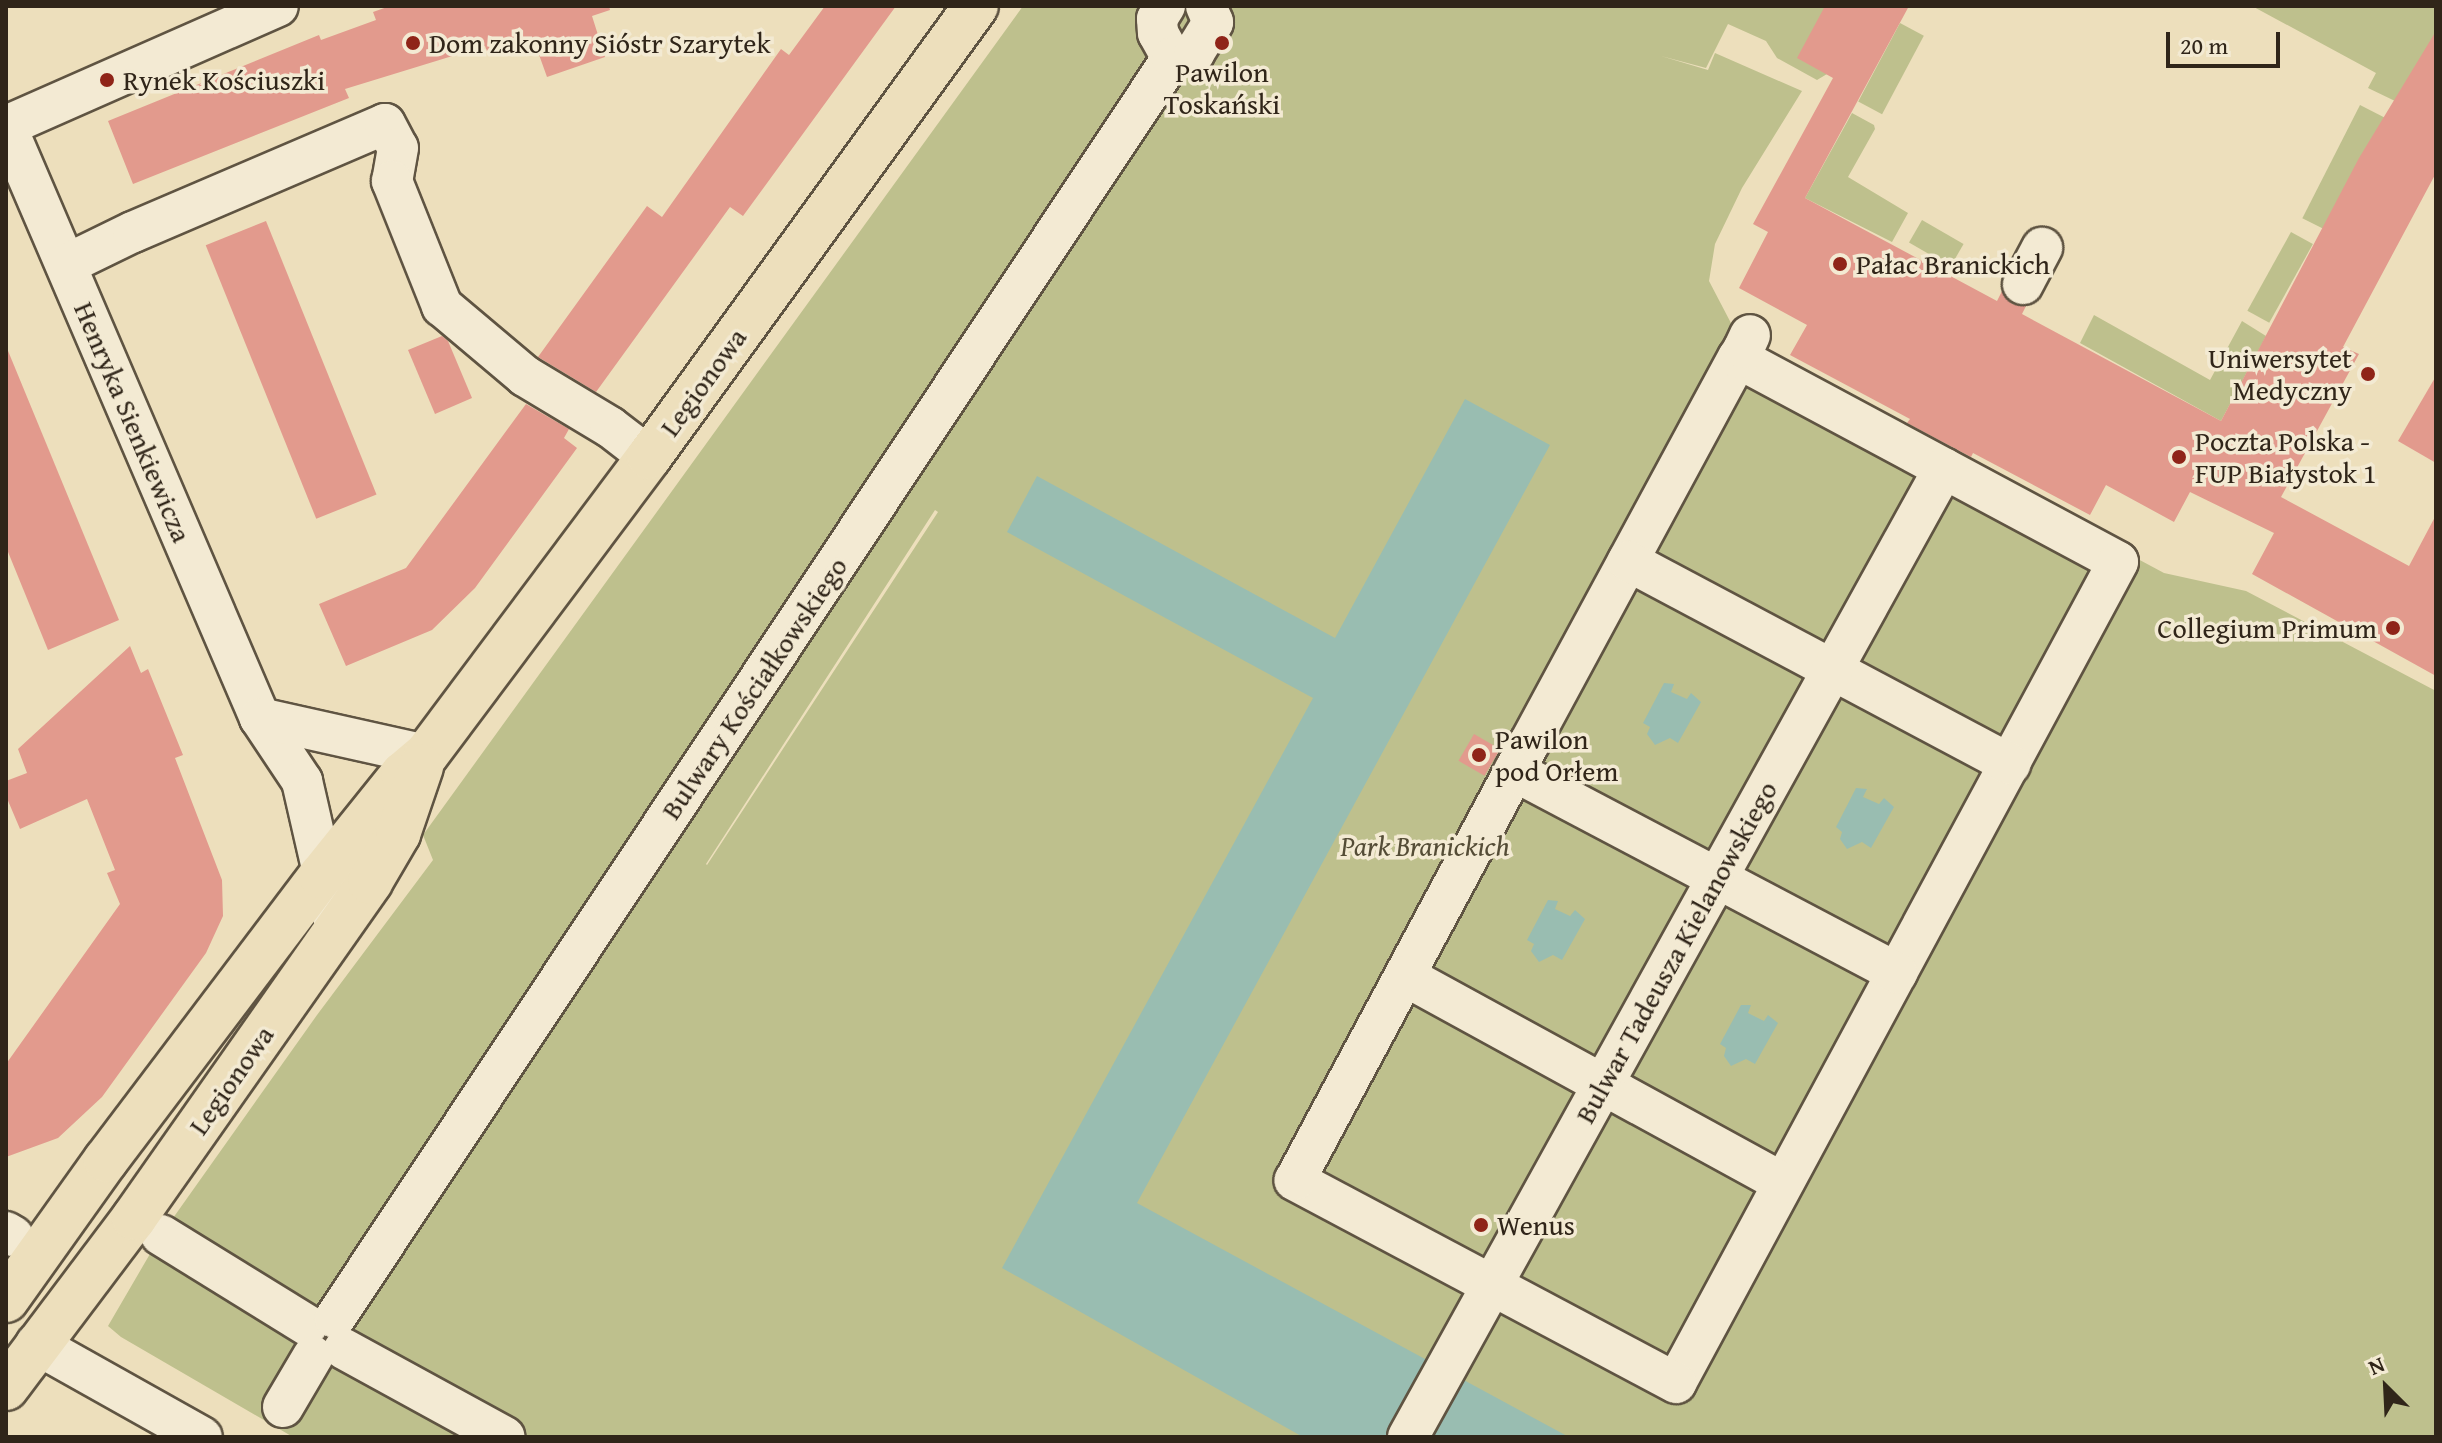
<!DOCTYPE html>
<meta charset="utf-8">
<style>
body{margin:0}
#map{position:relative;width:2442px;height:1443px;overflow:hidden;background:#eddfbc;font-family:"Gentium Book Plus",serif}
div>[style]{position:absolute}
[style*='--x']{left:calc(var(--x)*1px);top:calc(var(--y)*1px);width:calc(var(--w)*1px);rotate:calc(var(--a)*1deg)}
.green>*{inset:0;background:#bec08d;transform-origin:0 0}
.water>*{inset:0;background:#99bdb1}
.building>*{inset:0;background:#e29a8d;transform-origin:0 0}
.roads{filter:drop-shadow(2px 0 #5f5442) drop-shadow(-2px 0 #5f5442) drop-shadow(0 2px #5f5442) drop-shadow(0 -2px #5f5442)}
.minor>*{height:40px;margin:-20px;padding:0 20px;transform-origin:20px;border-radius:20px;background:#f3ead3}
.major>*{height:44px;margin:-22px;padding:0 22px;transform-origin:22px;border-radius:22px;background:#eddfbc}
.dots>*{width:22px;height:22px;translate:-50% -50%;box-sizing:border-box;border:4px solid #f3ead3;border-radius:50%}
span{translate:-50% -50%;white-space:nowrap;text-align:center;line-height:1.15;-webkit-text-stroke:7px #f3ead3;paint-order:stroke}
.poi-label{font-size:28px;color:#302519}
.left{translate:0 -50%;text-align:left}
.right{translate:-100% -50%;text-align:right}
.street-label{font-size:28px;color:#302519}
.park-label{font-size:28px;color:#544c36;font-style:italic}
.frame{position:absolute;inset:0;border:8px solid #302519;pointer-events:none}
.north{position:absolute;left:2346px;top:1347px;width:80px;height:80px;-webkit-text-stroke:6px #f3ead3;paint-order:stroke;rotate:336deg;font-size:22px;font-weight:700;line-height:32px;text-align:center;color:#302519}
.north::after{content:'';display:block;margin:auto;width:28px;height:36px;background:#302519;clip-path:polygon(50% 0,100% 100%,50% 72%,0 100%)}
.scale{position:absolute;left:2166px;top:32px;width:114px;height:36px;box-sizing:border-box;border:4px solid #302519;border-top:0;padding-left:10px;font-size:24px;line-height:28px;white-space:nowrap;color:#302519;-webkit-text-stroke:6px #f3ead3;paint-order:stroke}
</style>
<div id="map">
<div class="green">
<div style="clip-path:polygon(evenodd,1023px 6px,1825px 6px,1827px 74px,1817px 80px,1777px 58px,1766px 41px,1728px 24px,1706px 68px,1661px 56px,1708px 70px,1715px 53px,1802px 91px,1742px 188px,1715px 244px,1709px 281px,1744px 348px,2164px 573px,2246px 591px,2436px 691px,2436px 1437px,293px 1437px,121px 1337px,108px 1326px,161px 1235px,317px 1015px,433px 860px,423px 835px,1023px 6px,935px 510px,938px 512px,707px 865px,706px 864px,935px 510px)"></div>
<div style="clip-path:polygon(2252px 6px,2436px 6px,2436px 63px,2395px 101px,2368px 88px,2376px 73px)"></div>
<div style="left:1900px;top:23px;width:27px;height:89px;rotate:28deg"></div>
<div style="left:2360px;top:105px;width:28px;height:127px;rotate:27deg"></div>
<div style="clip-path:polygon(1852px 113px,1874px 125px,1875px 129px,1848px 177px,1908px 213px,1892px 242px,1805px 198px)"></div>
<div style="left:1922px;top:220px;width:48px;height:26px;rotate:30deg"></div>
<div style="left:2291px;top:232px;width:25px;height:90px;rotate:29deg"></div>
<div style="clip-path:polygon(2094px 315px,2210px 380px,2242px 321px,2266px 336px,2221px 421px,2080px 343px)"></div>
</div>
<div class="water">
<div style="clip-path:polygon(1465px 399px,1550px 445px,1137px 1203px,1569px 1437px,1303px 1437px,1002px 1268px,1313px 698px,1007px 532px,1037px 476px,1335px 638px)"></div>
<div style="clip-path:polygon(1664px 683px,1674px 684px,1671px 692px,1687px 699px,1691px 693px,1701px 702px,1678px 743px,1670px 738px,1655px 745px,1647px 734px,1650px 727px,1643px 723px)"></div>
<div style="clip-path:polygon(1856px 788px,1867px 789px,1863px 797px,1879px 804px,1884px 798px,1894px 807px,1871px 848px,1862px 842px,1847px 849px,1840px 839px,1842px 832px,1836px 827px)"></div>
<div style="clip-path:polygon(1548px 900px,1558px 901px,1555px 909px,1570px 916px,1575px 910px,1585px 919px,1562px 960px,1553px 955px,1539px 962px,1531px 951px,1534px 944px,1527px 940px)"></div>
<div style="clip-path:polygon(1741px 1005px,1751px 1005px,1748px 1013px,1764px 1021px,1768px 1015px,1778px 1023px,1755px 1064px,1746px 1059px,1731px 1066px,1724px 1056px,1726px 1048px,1720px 1044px)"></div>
</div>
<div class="building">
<div style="clip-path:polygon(390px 6px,609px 6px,610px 10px,592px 16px,605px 57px,547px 77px,533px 38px,488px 54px,485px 46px,345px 89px,349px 98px,133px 184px,108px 121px,319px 35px,321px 40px,376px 20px,373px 12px)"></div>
<div style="clip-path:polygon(825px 6px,896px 6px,743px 216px,730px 207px,596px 392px,538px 357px,647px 206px,662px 217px,781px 49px,789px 55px)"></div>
<div style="clip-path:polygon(1825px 6px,1909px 6px,1805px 198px,1997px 301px,2002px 291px,2012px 304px,2026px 306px,2022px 314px,2221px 421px,2359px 158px,2436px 31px,2436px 173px,2343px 347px,2359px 354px,2281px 497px,2409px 566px,2436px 515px,2436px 676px,2252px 574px,2274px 533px,2190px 492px,2174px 522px,2106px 485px,2090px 515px,1973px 453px,1971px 457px,1907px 423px,1910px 419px,1790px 355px,1807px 325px,1739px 288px,1768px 232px,1753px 224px,1833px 78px,1797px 58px)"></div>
<div style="left:266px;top:221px;width:295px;height:65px;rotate:68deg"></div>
<div style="clip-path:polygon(442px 336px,448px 341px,472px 398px,435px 414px,408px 350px)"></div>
<div style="clip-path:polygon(6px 346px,119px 620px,48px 650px,6px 547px)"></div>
<div style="clip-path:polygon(2436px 376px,2436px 463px,2398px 441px)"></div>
<div style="clip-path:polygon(526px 404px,569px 429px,564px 438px,577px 448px,475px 588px,432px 630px,346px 666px,319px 604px,406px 568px)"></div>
<div style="clip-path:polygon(130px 646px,141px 673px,148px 669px,183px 755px,175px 758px,222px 880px,223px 916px,206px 953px,102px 1097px,58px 1138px,6px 1157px,6px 1064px,120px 904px,107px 873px,115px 870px,87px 799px,20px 829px,6px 796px,6px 781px,27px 773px,18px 749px)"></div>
<div style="left:1474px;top:734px;width:30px;height:31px;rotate:30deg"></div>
</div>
<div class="roads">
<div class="minor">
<div style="--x:1165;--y:6;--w:15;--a:122"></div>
<div style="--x:1157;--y:19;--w:14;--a:86"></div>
<div style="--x:1158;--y:33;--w:29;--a:61"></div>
<div style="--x:6;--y:126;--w:644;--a:66.78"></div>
<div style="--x:260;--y:718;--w:76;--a:56.3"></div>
<div style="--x:302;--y:781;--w:153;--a:77.1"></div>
<div style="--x:6;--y:126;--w:297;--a:-23.8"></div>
<div style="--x:67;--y:264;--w:73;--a:-25.9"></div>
<div style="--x:133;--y:232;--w:274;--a:-23.2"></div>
<div style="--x:385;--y:124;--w:27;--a:62"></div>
<div style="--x:398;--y:148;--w:34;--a:100"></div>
<div style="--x:392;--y:181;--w:135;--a:68.2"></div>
<div style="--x:442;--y:306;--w:109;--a:40.1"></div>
<div style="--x:525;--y:376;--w:99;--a:31"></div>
<div style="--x:610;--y:427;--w:49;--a:37.6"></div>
<div style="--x:2023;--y:284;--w:41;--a:-62.2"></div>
<div style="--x:1738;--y:358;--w:431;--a:28.2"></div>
<div style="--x:2118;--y:562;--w:932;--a:118.3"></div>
<div style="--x:1676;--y:1383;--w:432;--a:-152"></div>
<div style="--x:1295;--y:1180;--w:495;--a:-61.8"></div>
<div style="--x:1529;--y:744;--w:439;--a:-61.6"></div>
<div style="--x:1738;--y:358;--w:12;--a:-59"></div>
<div style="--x:1744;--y:348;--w:14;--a:-65"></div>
<div style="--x:1628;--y:561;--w:433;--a:28"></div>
<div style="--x:260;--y:718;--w:170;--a:12.6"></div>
<div style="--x:1514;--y:771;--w:433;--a:27.8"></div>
<div style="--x:1405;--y:976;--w:431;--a:28.7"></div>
<div style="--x:6;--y:1232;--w:8;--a:30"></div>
<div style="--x:161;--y:1235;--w:172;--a:31.7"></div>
<div style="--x:335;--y:1318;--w:1513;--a:-56.4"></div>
<div style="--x:1172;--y:58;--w:23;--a:-13"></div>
<div style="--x:1194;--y:53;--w:36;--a:-58"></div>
<div style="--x:1213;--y:22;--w:17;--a:-114"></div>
<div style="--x:36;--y:1344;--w:190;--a:29.3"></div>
<div style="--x:344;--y:1349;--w:183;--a:28.7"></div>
<div style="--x:283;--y:1407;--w:59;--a:-59.5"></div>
<div style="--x:1408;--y:1437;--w:1107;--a:-61.05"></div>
</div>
<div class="major">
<div style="--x:6;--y:1300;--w:172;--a:-54.5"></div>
<div style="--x:106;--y:1160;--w:356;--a:-52.9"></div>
<div style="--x:321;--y:876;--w:131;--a:-51.2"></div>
<div style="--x:403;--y:774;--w:30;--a:-40"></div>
<div style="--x:426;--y:755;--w:372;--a:-53.2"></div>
<div style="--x:649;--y:457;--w:557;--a:-54.06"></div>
<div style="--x:6;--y:1388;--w:213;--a:-53"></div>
<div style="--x:134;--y:1218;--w:411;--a:-54.9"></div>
<div style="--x:370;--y:882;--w:56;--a:-59.7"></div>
<div style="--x:398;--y:834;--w:71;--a:-71.1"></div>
</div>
</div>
<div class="dots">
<div style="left:413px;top:43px;background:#8f2418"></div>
<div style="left:1222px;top:43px;background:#8f2418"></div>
<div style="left:107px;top:80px;background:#8f2418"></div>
<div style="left:1840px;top:264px;background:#8f2418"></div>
<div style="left:2368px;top:374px;background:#8f2418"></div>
<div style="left:2179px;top:457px;background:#8f2418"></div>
<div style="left:2393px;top:628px;background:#8f2418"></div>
<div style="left:1479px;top:755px;background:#8f2418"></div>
<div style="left:1481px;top:1225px;background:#8f2418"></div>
</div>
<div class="poi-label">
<span class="left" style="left:429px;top:43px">Dom zakonny Sióstr Szarytek</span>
<span style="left:1222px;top:88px">Pawilon<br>Toskański</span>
<span class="left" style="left:123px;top:80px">Rynek Kościuszki</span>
<span class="left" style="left:1856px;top:264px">Pałac Branickich</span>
<span class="right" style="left:2352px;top:374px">Uniwersytet<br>Medyczny</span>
<span class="left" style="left:2195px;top:457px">Poczta Polska -<br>FUP Białystok 1</span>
<span class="right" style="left:2377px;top:628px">Collegium Primum</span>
<span class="left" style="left:1495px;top:755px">Pawilon<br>pod Orłem</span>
<span class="left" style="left:1497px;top:1225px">Wenus</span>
</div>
<div class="street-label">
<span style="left:703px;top:382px;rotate:-54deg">Legionowa</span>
<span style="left:133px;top:422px;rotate:67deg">Henryka Sienkiewicza</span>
<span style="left:754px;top:688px;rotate:-56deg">Bulwary Kościałkowskiego</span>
<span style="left:1676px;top:952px;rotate:-61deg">Bulwar Tadeusza Kielanowskiego</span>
<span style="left:231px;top:1080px;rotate:-55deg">Legionowa</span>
</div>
<div class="park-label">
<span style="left:1425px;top:846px">Park Branickich</span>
</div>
<div class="frame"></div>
<div class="north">N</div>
<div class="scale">20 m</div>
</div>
